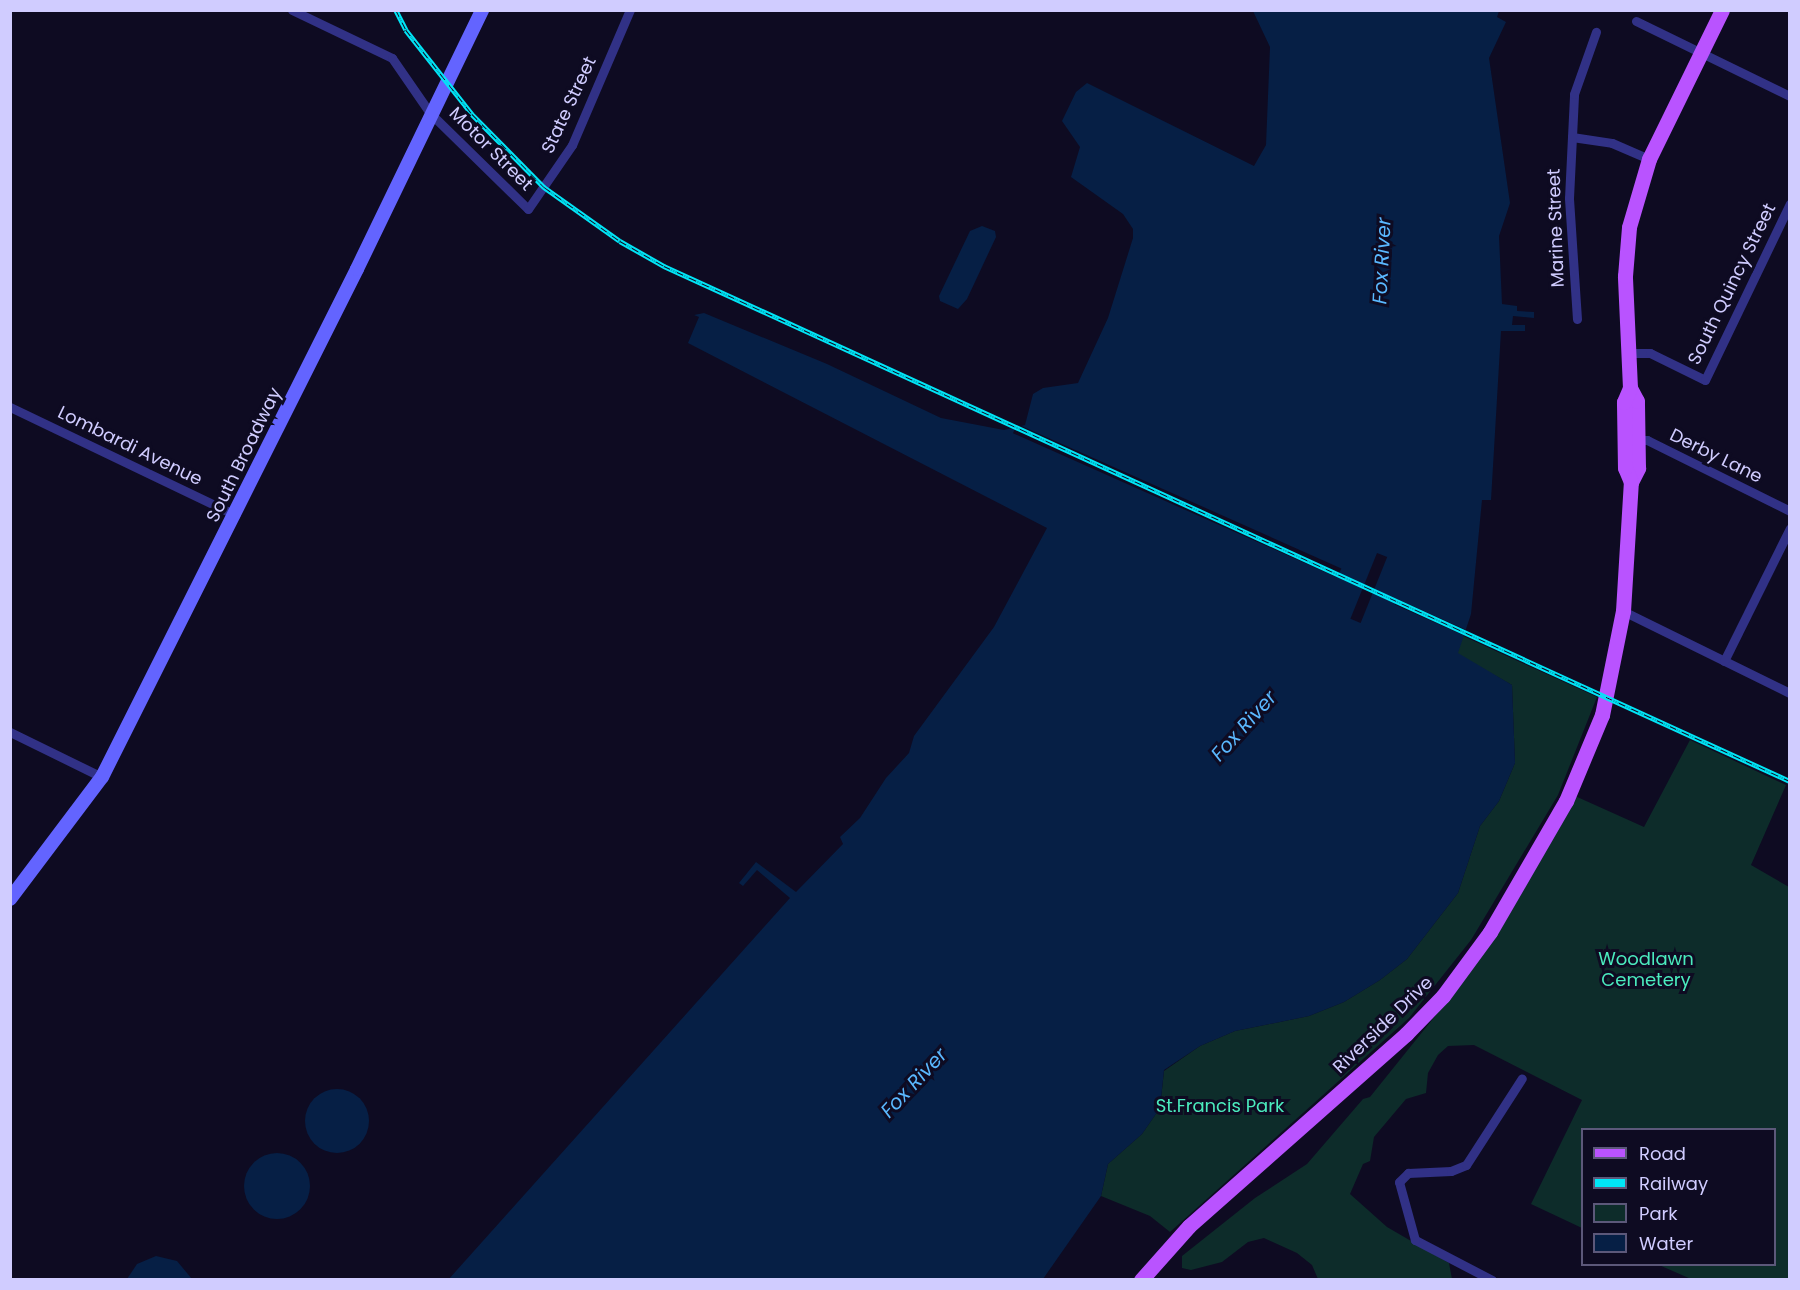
<!DOCTYPE html>
<style>
body{margin:0}
#map{position:relative;width:1800px;height:1290px;overflow:hidden;background:#0e0b22;font-family:Poppins,sans-serif}
div>[style]{position:absolute}
[style*='--x']{left:calc(var(--x)*1px);top:calc(var(--y)*1px);width:calc(var(--w)*1px);rotate:calc(var(--a)*1deg)}
.green>*{inset:0;background:#0d2c2a}
.water>*{inset:0;background:#061f45}
.round{border-radius:50%}
.pier>*{inset:0;background:#0e0b22;transform-origin:0 0}
.street>*{height:9px;margin:-4.5px;padding:0 4.5px;transform-origin:4.5px;border-radius:4.5px;background:#313186}
.secondary>*{height:14px;margin:-7px;padding:0 7px;transform-origin:7px;border-radius:7px;background:#6364ff}
.primary>*{height:15px;margin:-7.5px;padding:0 7.5px;transform-origin:7.5px;border-radius:7.5px;background:#b953ff}
.rail>*{height:4.5px;margin-top:-2.25px;transform-origin:0;background:repeating-linear-gradient(90deg,#0e0b22 0 7px,#00e6f7 0 14px);box-sizing:border-box;border-block:2px solid #00e6f7}
span{translate:-50% -50%;white-space:nowrap;text-align:center;line-height:1.15;-webkit-text-stroke:6px #0e0b22;paint-order:stroke}
.street-label{font-size:18px;color:#d0ccff}
.park-label{font-size:18px;color:#4bebbe}
.water-label{font-size:20px;color:#5ab8ff;font-style:italic}
.frame{position:absolute;inset:0;border:12px solid #d0ccff;pointer-events:none}
.legend{position:absolute;left:1581px;top:1128px;width:195px;height:138px;box-sizing:border-box;background:#0e0b22;border:2px solid #5c587a;margin:0;padding:8px 10px;list-style:none;font-size:18px;color:#d0ccff}
.legend li{display:flex;align-items:center;gap:12px;height:30px}
.legend b{width:30px;border:2px solid #5c587a}
</style>
<div id="map">
<div class="green">
<div style="clip-path:polygon(1463px 636px,1597px 697px,1558px 795px,1471px 940px,1409px 1018px,1170px 1232px,1150px 1216px,1101px 1196px,1108px 1164px,1142px 1134px,1160px 1108px,1164px 1071px,1200px 1046px,1235px 1031px,1309px 1016px,1344px 1002px,1380px 980px,1407px 959px,1458px 893px,1480px 826px,1499px 801px,1515px 763px,1512px 685px,1457px 654px)"></div>
<div style="clip-path:polygon(1690px 740px,1786px 785px,1751px 865px,1789px 887px,1789px 1279px,1691px 1279px,1659px 1265px,1774px 1264px,1774px 1130px,1582px 1130px,1582px 1228px,1531px 1204px,1582px 1100px,1474px 1045px,1448px 1046px,1438px 1055px,1428px 1073px,1426px 1093px,1406px 1099px,1374px 1137px,1370px 1161px,1363px 1164px,1350px 1194px,1387px 1227px,1449px 1263px,1452px 1279px,1318px 1279px,1312px 1265px,1297px 1253px,1264px 1238px,1248px 1242px,1222px 1262px,1191px 1270px,1182px 1268px,1182px 1256px,1255px 1198px,1307px 1164px,1363px 1099px,1370px 1097px,1452px 995px,1575px 796px,1644px 827px)"></div>
</div>
<div class="water">
<div style="clip-path:polygon(1253px 11px,1499px 11px,1497px 17px,1506px 22px,1489px 58px,1510px 203px,1499px 236px,1502px 304px,1517px 306px,1517px 311px,1534px 312px,1534px 318px,1513px 316px,1512px 325px,1525px 325px,1525px 331px,1501px 331px,1491px 500px,1482px 500px,1471px 614px,1458px 653px,1512px 685px,1515px 763px,1499px 801px,1480px 826px,1458px 893px,1407px 959px,1380px 980px,1344px 1002px,1309px 1016px,1235px 1031px,1200px 1046px,1164px 1070px,1160px 1108px,1142px 1134px,1108px 1164px,1101px 1196px,1043px 1279px,448px 1280px,790px 898px,757px 870px,743px 886px,739px 883px,756px 862px,796px 892px,843px 844px,840px 837px,860px 818px,886px 778px,909px 753px,914px 736px,994px 627px,1047px 528px,688px 343px,699px 317px,694px 315px,704px 313px,827px 364px,941px 418px,1004px 430px,1025px 425px,1033px 394px,1043px 388px,1078px 383px,1108px 318px,1133px 238px,1133px 229px,1123px 214px,1071px 177px,1080px 147px,1062px 121px,1076px 92px,1087px 83px,1254px 166px,1266px 145px,1270px 47px)"></div>
<div style="clip-path:polygon(982px 226px,995px 231px,996px 237px,967px 299px,958px 309px,940px 301px,939px 296px,970px 231px)"></div>
<div class="round" style="left:305px;top:1089px;width:64px;height:64px"></div>
<div class="round" style="left:244px;top:1153px;width:66px;height:66px"></div>
<div style="clip-path:polygon(156px 1256px,177px 1261px,192px 1279px,127px 1279px,137px 1264px)"></div>
</div>
<div class="pier">
<div style="left:1017px;top:424px;width:355px;height:10px;rotate:24deg"></div>
<div style="left:1377px;top:553px;width:11px;height:71px;rotate:22deg"></div>
<div style="left:1397px;top:599px;width:76px;height:6px;rotate:24deg"></div>
</div>
<div class="street">
<div style="--x:292;--y:10;--w:111;--a:25.6"></div>
<div style="--x:392;--y:58;--w:67;--a:55.4"></div>
<div style="--x:430;--y:113;--w:137;--a:44.4"></div>
<div style="--x:528;--y:209;--w:78;--a:-55.5"></div>
<div style="--x:572;--y:145;--w:147;--a:-66.8"></div>
<div style="--x:1636;--y:21;--w:171;--a:26"></div>
<div style="--x:1572;--y:137;--w:40;--a:8.5"></div>
<div style="--x:1612;--y:143;--w:40;--a:23.4"></div>
<div style="--x:1577;--y:319;--w:121;--a:-93.8"></div>
<div style="--x:1569;--y:198;--w:104;--a:-87.2"></div>
<div style="--x:1574;--y:94;--w:66;--a:-70.5"></div>
<div style="--x:1629;--y:353;--w:21;--a:0"></div>
<div style="--x:1650;--y:353;--w:61;--a:26.1"></div>
<div style="--x:1705;--y:380;--w:196;--a:-64.3"></div>
<div style="--x:10;--y:407;--w:250;--a:25.6"></div>
<div style="--x:1633;--y:440;--w:14;--a:0"></div>
<div style="--x:1647;--y:440;--w:160;--a:26.4"></div>
<div style="--x:1623;--y:611;--w:186;--a:26.2"></div>
<div style="--x:1724;--y:661;--w:148;--a:-63.6"></div>
<div style="--x:10;--y:732;--w:102;--a:26.1"></div>
<div style="--x:1492;--y:1280;--w:87;--a:-152.5"></div>
<div style="--x:1415;--y:1240;--w:60;--a:-105.4"></div>
<div style="--x:1399;--y:1182;--w:13;--a:-45"></div>
<div style="--x:1408;--y:1173;--w:43;--a:-2.7"></div>
<div style="--x:1451;--y:1171;--w:16;--a:-22"></div>
<div style="--x:1466;--y:1165;--w:103;--a:-57.2"></div>
</div>
<div class="secondary">
<div style="--x:10;--y:899;--w:153;--a:-53"></div>
<div style="--x:102;--y:777;--w:568;--a:-63.34"></div>
<div style="--x:357;--y:269;--w:288;--a:-64.2"></div>
</div>
<div class="primary">
<div style="--x:1631;--y:482;--w:16;--a:-63"></div>
<div style="--x:1638;--y:468;--w:67;--a:-90.9"></div>
<div style="--x:1637;--y:401;--w:15;--a:-118"></div>
<div style="--x:1630;--y:388;--w:112;--a:-92.6"></div>
<div style="--x:1625;--y:276;--w:49;--a:-85.3"></div>
<div style="--x:1629;--y:227;--w:71;--a:-73.6"></div>
<div style="--x:1649;--y:159;--w:166;--a:-63.9"></div>
<div style="--x:1141;--y:1280;--w:72;--a:-48.4"></div>
<div style="--x:1189;--y:1226;--w:290;--a:-41.5"></div>
<div style="--x:1406;--y:1034;--w:53;--a:-45.8"></div>
<div style="--x:1443;--y:996;--w:79;--a:-53.7"></div>
<div style="--x:1490;--y:932;--w:151;--a:-59.9"></div>
<div style="--x:1566;--y:801;--w:93;--a:-67.3"></div>
<div style="--x:1602;--y:715;--w:106;--a:-78.6"></div>
<div style="--x:1623;--y:611;--w:129;--a:-86.5"></div>
<div style="--x:1631;--y:482;--w:15;--a:-113"></div>
<div style="--x:1625;--y:468;--w:66;--a:-90.9"></div>
<div style="--x:1624;--y:402;--w:15;--a:-67"></div>
</div>
<div class="rail">
<div style="--x:396;--y:10;--w:22;--a:63"></div>
<div style="--x:406;--y:30;--w:107;--a:51.8"></div>
<div style="--x:472;--y:114;--w:103;--a:45.4"></div>
<div style="--x:544;--y:187;--w:93;--a:35.4"></div>
<div style="--x:620;--y:241;--w:51;--a:29.6"></div>
<div style="--x:664;--y:266;--w:1238;--a:24.58"></div>
</div>
<div class="street-label">
<span style="left:569px;top:105px;rotate:-65deg">State Street</span>
<span style="left:491px;top:149px;rotate:45deg">Motor Street</span>
<span style="left:1556px;top:228px;rotate:-92deg">Marine Street</span>
<span style="left:1732px;top:284px;rotate:-64deg">South Quincy Street</span>
<span style="left:130px;top:446px;rotate:26deg">Lombardi Avenue</span>
<span style="left:244px;top:455px;rotate:-64deg">South Broadway</span>
<span style="left:1716px;top:456px;rotate:26deg">Derby Lane</span>
<span style="left:1383px;top:1025px;rotate:-44deg">Riverside Drive</span>
</div>
<div class="park-label">
<span style="left:1646px;top:970px">Woodlawn<br>Cemetery</span>
<span style="left:1220px;top:1106px">St.Francis Park</span>
</div>
<div class="water-label">
<span style="left:1382px;top:261px;rotate:-87deg">Fox River</span>
<span style="left:1244px;top:726px;rotate:-48deg">Fox River</span>
<span style="left:914px;top:1083px;rotate:-47deg">Fox River</span>
</div>
<div class="frame"></div>
<ul class="legend">
<li><b style="height:8px;background:#b953ff"></b>Road</li>
<li><b style="height:8px;background:#00e6f7"></b>Railway</li>
<li><b style="height:16px;background:#0d2c2a"></b>Park</li>
<li><b style="height:16px;background:#061f45"></b>Water</li>
</ul>
</div>
